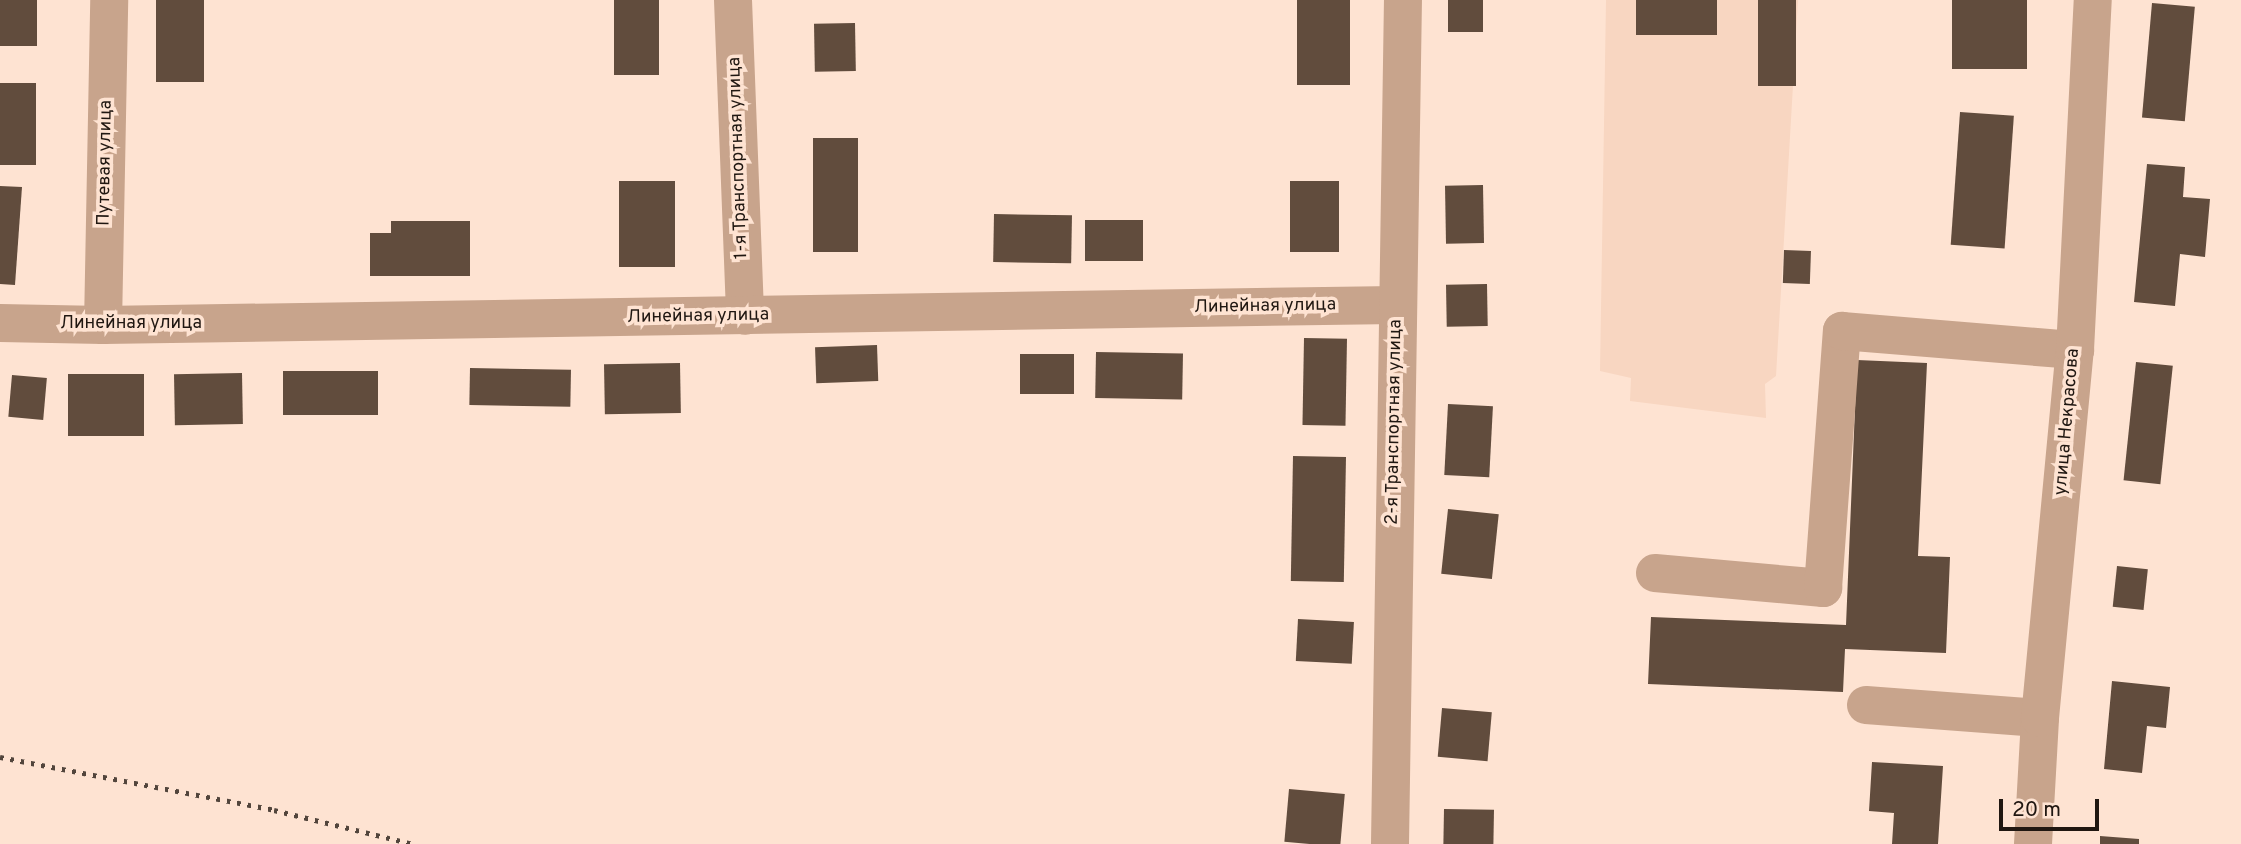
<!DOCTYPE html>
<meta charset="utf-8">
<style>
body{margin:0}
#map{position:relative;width:2241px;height:844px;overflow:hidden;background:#fee3d2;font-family:Overpass,sans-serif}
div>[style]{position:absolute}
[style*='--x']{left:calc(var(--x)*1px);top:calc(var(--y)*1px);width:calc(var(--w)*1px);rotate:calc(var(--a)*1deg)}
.built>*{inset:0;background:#f8d6c1}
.building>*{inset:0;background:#614c3d;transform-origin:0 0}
.minor>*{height:38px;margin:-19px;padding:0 19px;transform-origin:19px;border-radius:19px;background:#c8a48c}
.rail>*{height:5px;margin-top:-2.5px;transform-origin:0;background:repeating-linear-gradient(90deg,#52453c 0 3.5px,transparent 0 10.5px)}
span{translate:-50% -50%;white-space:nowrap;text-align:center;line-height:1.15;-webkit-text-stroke:7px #fee3d2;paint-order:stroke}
.street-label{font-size:18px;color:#201711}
.scale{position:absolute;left:1999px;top:799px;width:100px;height:32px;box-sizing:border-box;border:4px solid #201711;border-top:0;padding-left:9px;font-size:21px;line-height:24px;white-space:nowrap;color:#201711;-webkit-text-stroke:5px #fee3d2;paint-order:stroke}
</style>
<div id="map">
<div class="built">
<div style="clip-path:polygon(1606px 0,1798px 0,1776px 376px,1765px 384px,1766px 418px,1630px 401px,1631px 378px,1600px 371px)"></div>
</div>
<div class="building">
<div style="left:0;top:0;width:37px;height:46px"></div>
<div style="left:156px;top:0;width:48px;height:82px"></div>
<div style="left:614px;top:0;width:45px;height:75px"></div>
<div style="left:1297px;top:0;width:53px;height:85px"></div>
<div style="left:1448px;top:0;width:35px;height:32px"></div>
<div style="left:1636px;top:0;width:81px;height:35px"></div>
<div style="left:1758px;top:0;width:38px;height:86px"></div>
<div style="left:1952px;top:0;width:75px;height:69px"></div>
<div style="left:2152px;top:3px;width:43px;height:115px;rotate:5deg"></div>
<div style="left:855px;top:23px;width:48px;height:41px;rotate:89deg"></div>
<div style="left:0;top:83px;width:36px;height:82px"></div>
<div style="left:1960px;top:112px;width:54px;height:133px;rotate:4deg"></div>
<div style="left:858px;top:138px;width:114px;height:45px;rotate:90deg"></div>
<div style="clip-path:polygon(2147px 164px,2185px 167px,2183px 197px,2210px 199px,2205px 257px,2180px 254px,2175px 306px,2134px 302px)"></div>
<div style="left:619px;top:181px;width:56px;height:86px"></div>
<div style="left:1290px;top:181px;width:49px;height:71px"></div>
<div style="left:1483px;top:185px;width:58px;height:38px;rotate:89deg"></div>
<div style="clip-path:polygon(0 186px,22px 187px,15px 285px,0 284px)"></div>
<div style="left:994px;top:214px;width:78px;height:48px;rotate:1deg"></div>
<div style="left:1085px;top:220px;width:58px;height:41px"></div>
<div style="clip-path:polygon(391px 221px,470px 221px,470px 276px,370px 276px,370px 233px,391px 233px)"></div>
<div style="left:1784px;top:250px;width:27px;height:33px;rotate:2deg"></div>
<div style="left:1487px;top:284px;width:42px;height:41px;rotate:89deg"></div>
<div style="left:1304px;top:338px;width:43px;height:87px;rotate:1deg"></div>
<div style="left:877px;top:345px;width:36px;height:62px;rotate:88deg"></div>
<div style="left:1096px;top:352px;width:87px;height:46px;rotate:1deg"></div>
<div style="left:1020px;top:354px;width:54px;height:40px"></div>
<div style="clip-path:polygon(1857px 360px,1927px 363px,1918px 556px,1950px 557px,1946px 653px,1845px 649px,1843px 692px,1648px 684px,1651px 617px,1846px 625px)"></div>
<div style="left:2136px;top:362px;width:37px;height:119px;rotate:6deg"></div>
<div style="left:680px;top:363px;width:50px;height:76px;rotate:89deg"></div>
<div style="left:470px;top:368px;width:101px;height:37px;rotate:1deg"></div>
<div style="left:283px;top:371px;width:95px;height:44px"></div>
<div style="left:242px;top:373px;width:51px;height:68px;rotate:89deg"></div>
<div style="left:68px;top:374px;width:76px;height:62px"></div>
<div style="left:12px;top:375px;width:35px;height:42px;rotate:5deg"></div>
<div style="left:1448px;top:404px;width:45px;height:71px;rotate:3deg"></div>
<div style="left:1293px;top:456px;width:53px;height:125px;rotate:1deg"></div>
<div style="left:1448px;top:509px;width:51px;height:65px;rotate:6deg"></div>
<div style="left:2117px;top:566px;width:31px;height:41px;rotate:6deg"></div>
<div style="left:1298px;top:619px;width:56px;height:42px;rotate:3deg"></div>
<div style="clip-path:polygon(2112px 681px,2170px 687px,2166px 728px,2147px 726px,2142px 773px,2104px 769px)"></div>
<div style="left:1442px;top:708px;width:50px;height:49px;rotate:5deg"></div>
<div style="clip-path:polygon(1872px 762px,1943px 766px,1938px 844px,1892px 844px,1894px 813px,1869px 811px)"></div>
<div style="left:1289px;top:789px;width:56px;height:53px;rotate:5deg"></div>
<div style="left:1444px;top:809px;width:50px;height:35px;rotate:1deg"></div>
<div style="clip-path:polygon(2100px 836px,2139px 839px,2139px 844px,2100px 844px)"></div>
</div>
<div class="minor">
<div style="--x:733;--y:0;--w:316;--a:87.8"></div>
<div style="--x:0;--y:323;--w:103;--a:1.1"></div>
<div style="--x:103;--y:325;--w:1293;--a:-0.89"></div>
<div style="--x:103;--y:325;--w:325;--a:-88.9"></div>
<div style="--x:1655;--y:573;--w:169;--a:5.1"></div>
<div style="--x:1823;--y:588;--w:258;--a:-85.8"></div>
<div style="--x:1842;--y:331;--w:234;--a:4.7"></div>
<div style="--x:1866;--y:705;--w:174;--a:4.3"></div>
<div style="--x:1390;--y:844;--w:844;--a:-89.12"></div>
<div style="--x:2033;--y:844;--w:126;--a:-86.8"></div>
<div style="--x:2040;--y:718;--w:370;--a:-84.6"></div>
<div style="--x:2075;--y:350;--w:350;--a:-87.1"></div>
</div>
<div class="rail">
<div style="--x:0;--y:757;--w:279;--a:10.9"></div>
<div style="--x:274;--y:810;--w:144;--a:13.7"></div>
</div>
<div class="street-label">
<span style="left:739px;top:158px;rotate:-92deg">1-я Транспортная улица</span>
<span style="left:106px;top:163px;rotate:-89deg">Путевая улица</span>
<span style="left:1265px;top:307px;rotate:-1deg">Линейная улица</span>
<span style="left:698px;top:317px;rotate:-1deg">Линейная улица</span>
<span style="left:131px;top:324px">Линейная улица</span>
<span style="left:1395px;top:422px;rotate:-89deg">2-я Транспортная улица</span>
<span style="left:2068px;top:422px;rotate:-85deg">улица Некрасова</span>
</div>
<div class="scale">20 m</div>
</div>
